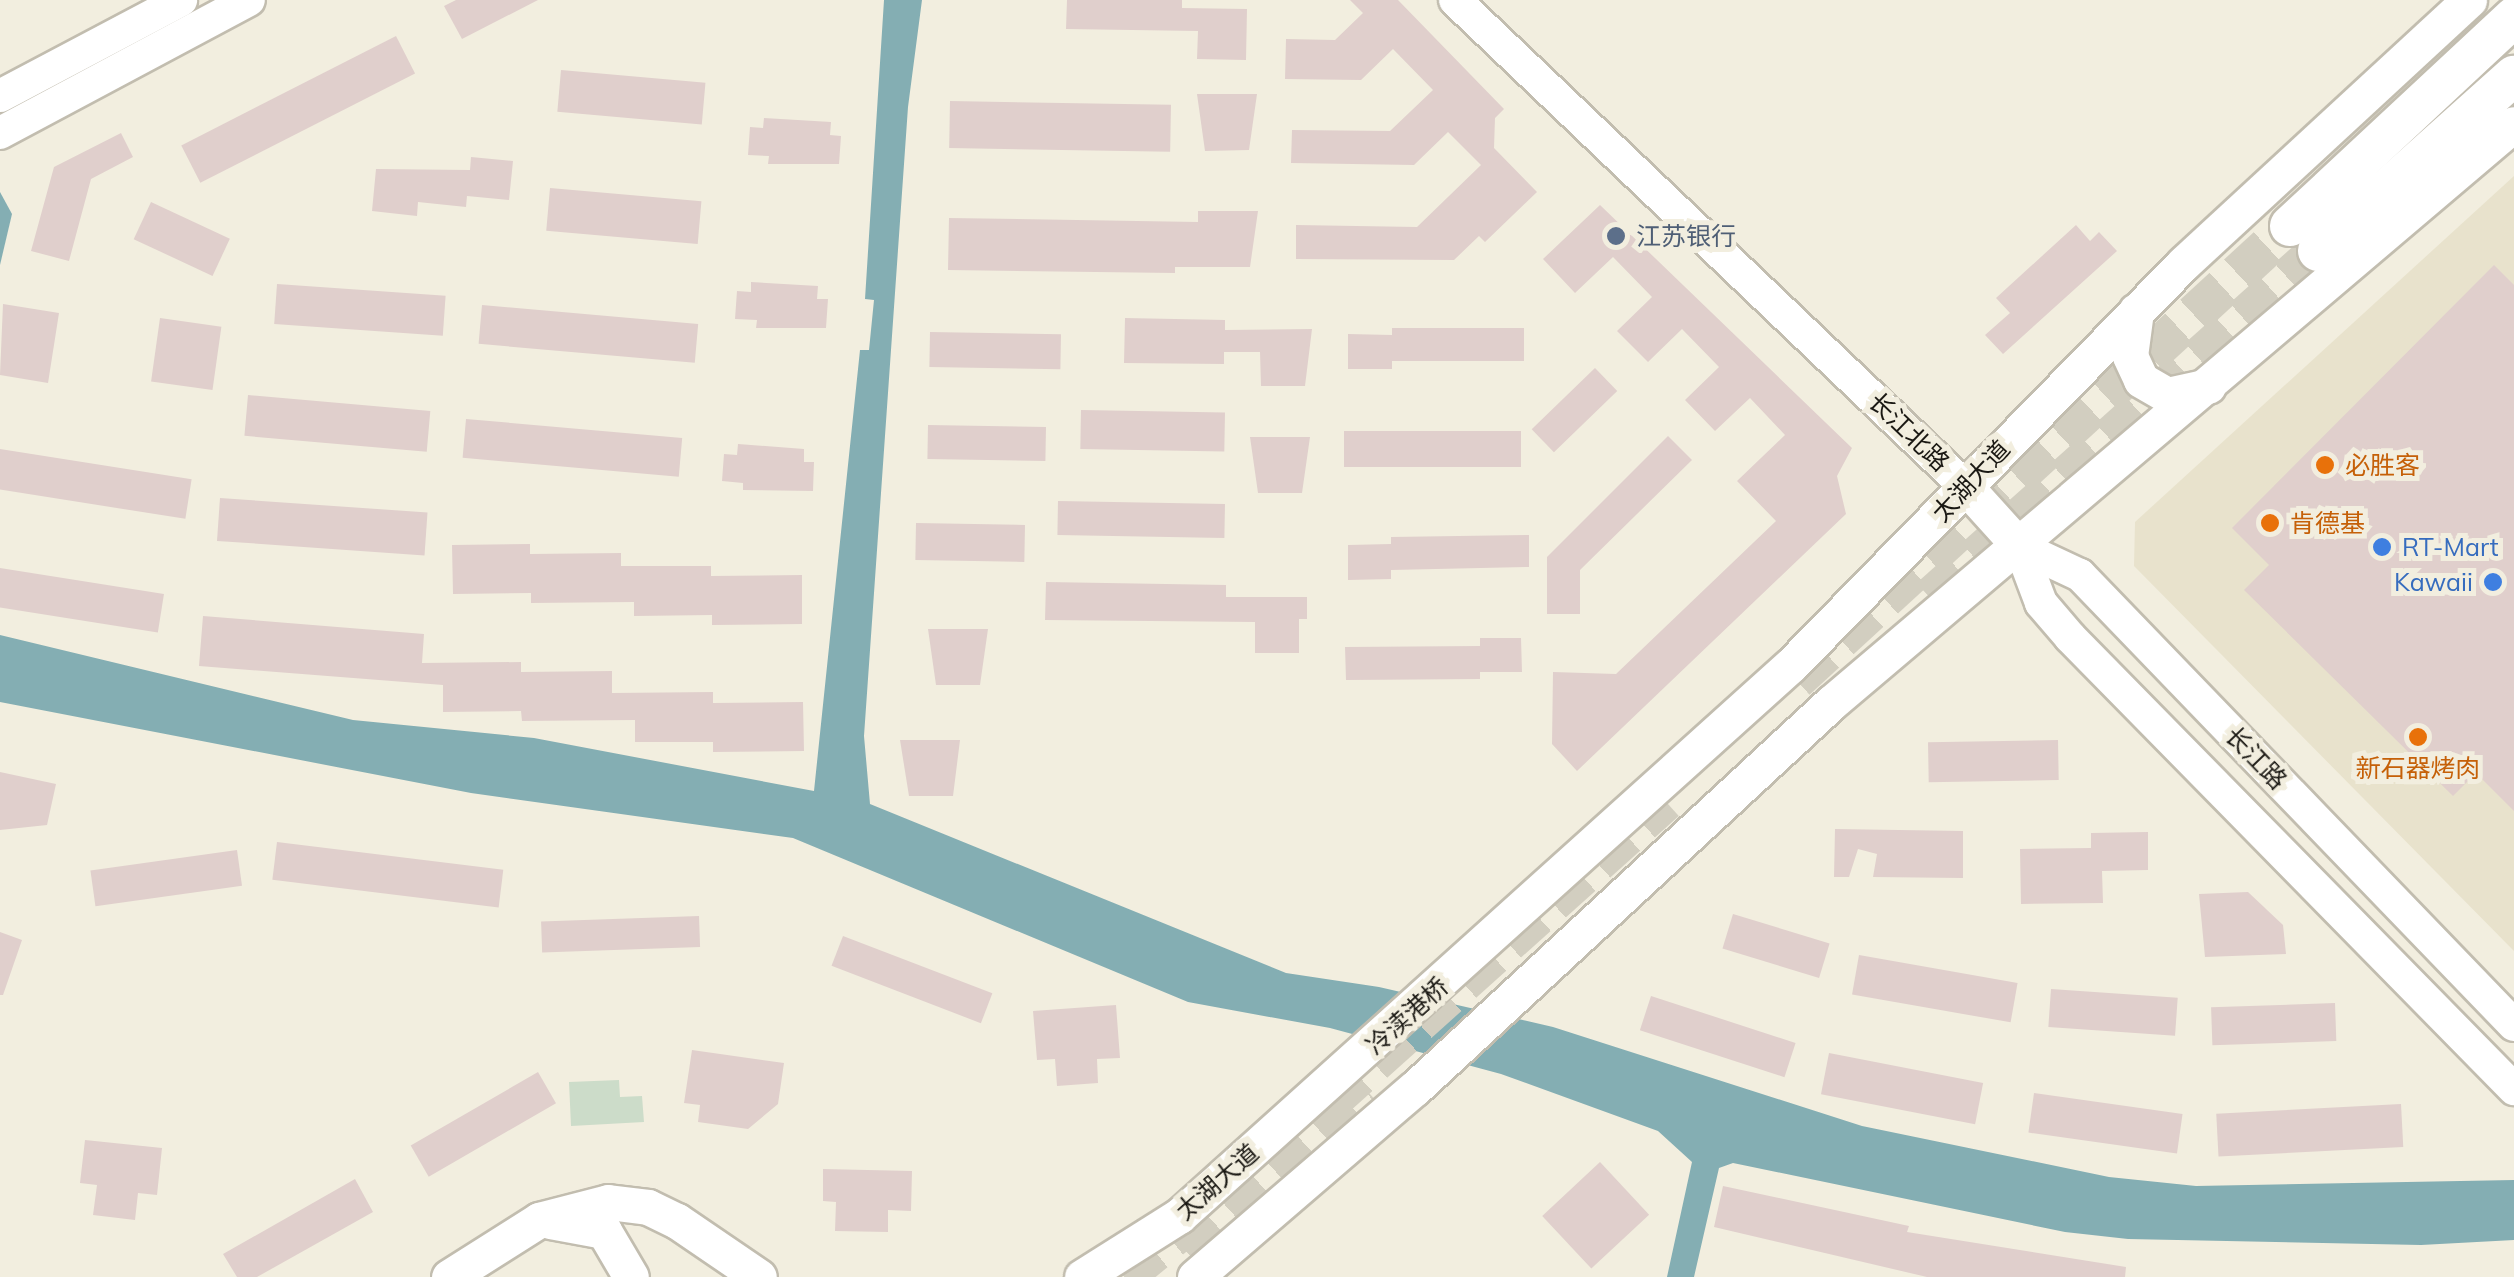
<!DOCTYPE html>
<meta charset="utf-8">
<style>
body{margin:0}
#map{position:relative;width:2514px;height:1277px;overflow:hidden;background:#f2eedf;font-family:Mulish,"Noto Sans SC",sans-serif}
div>[style]{position:absolute}
[style*='--x']{left:calc(var(--x)*1px);top:calc(var(--y)*1px);width:calc(var(--w)*1px);rotate:calc(var(--a)*1deg)}
.built>*{inset:0;background:#e8e2cc}
.green>*{inset:0;background:#ccdcc9}
.water>*{inset:0;background:#84aeb3}
.building>*{inset:0;background:#e0cfcc;transform-origin:0 0}
.highway-tunnel>*{height:40px;margin-top:-20px;transform-origin:0;background:repeating-linear-gradient(90deg,#d2cec0 0 40px,transparent 0 60px)}
.roads{filter:drop-shadow(2px 0 #c2bdaf) drop-shadow(-2px 0 #c2bdaf) drop-shadow(0 2px #c2bdaf) drop-shadow(0 -2px #c2bdaf)}
.secondary>*{height:32px;margin:-16px;padding:0 16px;transform-origin:16px;border-radius:16px;background:#fff}
.primary>*{height:35px;margin:-17.5px;padding:0 17.5px;transform-origin:17.5px;border-radius:17.5px;background:#fff}
.highway>*{height:40px;margin:-20px;padding:0 20px;transform-origin:20px;border-radius:20px;background:#fff}
.dots>*{width:28px;height:28px;translate:-50% -50%;box-sizing:border-box;border:5px solid #f2eedf;border-radius:50%}
span{translate:-50% -50%;white-space:nowrap;text-align:center;line-height:1.15;-webkit-text-stroke:10px #f2eedf;paint-order:stroke}
.service-label{font-size:25px;color:#4e5e75}
.left{translate:0 -50%;text-align:left}
.street-label{font-size:25px;color:#1a1813}
.food-label{font-size:25px;color:#c56008}
.shop-label{font-size:25px;color:#366cbe}
.right{translate:-100% -50%;text-align:right}
</style>
<div id="map">
<div class="built">
<div style="clip-path:polygon(2514px 176px,2514px 951px,2134px 566px,2135px 522px)"></div>
</div>
<div class="green">
<div style="clip-path:polygon(619px 1080px,620px 1097px,642px 1096px,644px 1122px,571px 1126px,569px 1082px)"></div>
</div>
<div class="water">
<div style="clip-path:polygon(884px 0,922px 0,908px 107px,864px 736px,870px 804px,1286px 973px,1379px 987px,1553px 1027px,1862px 1126px,2109px 1177px,2196px 1186px,2514px 1180px,2514px 1240px,2421px 1245px,2128px 1239px,2065px 1232px,1733px 1163px,1719px 1168px,1694px 1277px,1667px 1277px,1692px 1162px,1658px 1131px,1501px 1074px,1330px 1028px,1188px 1002px,793px 838px,471px 793px,0 702px,0 635px,353px 720px,534px 738px,814px 791px,860px 350px,869px 350px,874px 300px,865px 299px)"></div>
<div style="clip-path:polygon(0 192px,12px 214px,0 265px)"></div>
</div>
<div class="building">
<div style="clip-path:polygon(456px 0,538px 0,462px 39px,444px 6px)"></div>
<div style="clip-path:polygon(1067px 0,1182px 0,1182px 8px,1247px 9px,1246px 60px,1197px 59px,1198px 31px,1066px 29px)"></div>
<div style="clip-path:polygon(1350px 0,1398px 0,1504px 109px,1495px 118px,1494px 148px,1537px 192px,1485px 242px,1479px 236px,1454px 260px,1296px 259px,1296px 225px,1417px 227px,1481px 165px,1448px 132px,1414px 165px,1291px 163px,1292px 130px,1390px 131px,1433px 90px,1393px 49px,1361px 80px,1285px 79px,1286px 39px,1335px 40px,1363px 13px)"></div>
<div style="left:396px;top:36px;width:42px;height:241px;rotate:63deg"></div>
<div style="left:561px;top:70px;width:145px;height:42px;rotate:5deg"></div>
<div style="clip-path:polygon(1197px 94px,1257px 94px,1249px 150px,1205px 151px)"></div>
<div style="left:950px;top:101px;width:221px;height:47px;rotate:1deg"></div>
<div style="clip-path:polygon(764px 118px,831px 122px,830px 135px,841px 136px,839px 164px,768px 164px,769px 156px,748px 155px,750px 127px,763px 128px)"></div>
<div style="clip-path:polygon(121px 133px,133px 157px,91px 179px,69px 261px,31px 251px,54px 167px)"></div>
<div style="clip-path:polygon(471px 157px,513px 161px,509px 200px,467px 196px,466px 207px,418px 202px,417px 216px,372px 211px,376px 169px,470px 170px)"></div>
<div style="left:550px;top:188px;width:152px;height:43px;rotate:5deg"></div>
<div style="left:151px;top:202px;width:87px;height:41px;rotate:25deg"></div>
<div style="clip-path:polygon(1600px 205px,1852px 448px,1837px 476px,1846px 514px,1577px 771px,1552px 744px,1553px 672px,1616px 674px,1776px 521px,1737px 481px,1785px 435px,1750px 398px,1715px 431px,1685px 400px,1719px 367px,1682px 329px,1648px 362px,1617px 331px,1652px 297px,1613px 257px,1575px 293px,1543px 259px)"></div>
<div style="clip-path:polygon(1198px 211px,1258px 211px,1250px 267px,1175px 267px,1175px 273px,948px 270px,949px 218px,1198px 222px)"></div>
<div style="clip-path:polygon(2076px 225px,2090px 241px,2099px 232px,2117px 251px,2003px 354px,1985px 335px,2010px 313px,1996px 298px)"></div>
<div style="clip-path:polygon(2494px 265px,2514px 285px,2514px 811px,2476px 773px,2453px 796px,2244px 590px,2269px 565px,2232px 528px)"></div>
<div style="clip-path:polygon(751px 282px,818px 286px,817px 299px,828px 299px,826px 328px,756px 328px,757px 320px,735px 319px,737px 291px,751px 292px)"></div>
<div style="left:277px;top:284px;width:169px;height:40px;rotate:4deg"></div>
<div style="clip-path:polygon(3px 304px,59px 313px,48px 383px,0 375px)"></div>
<div style="left:482px;top:305px;width:217px;height:39px;rotate:5deg"></div>
<div style="left:160px;top:318px;width:62px;height:64px;rotate:8deg"></div>
<div style="clip-path:polygon(1125px 318px,1225px 320px,1225px 330px,1312px 329px,1305px 386px,1261px 386px,1260px 352px,1224px 352px,1224px 364px,1124px 363px)"></div>
<div style="clip-path:polygon(1392px 328px,1524px 328px,1524px 361px,1392px 361px,1392px 369px,1348px 369px,1348px 334px,1392px 335px)"></div>
<div style="left:930px;top:332px;width:131px;height:35px;rotate:1deg"></div>
<div style="left:1595px;top:368px;width:32px;height:88px;rotate:46deg"></div>
<div style="left:248px;top:395px;width:183px;height:41px;rotate:5deg"></div>
<div style="left:1081px;top:410px;width:144px;height:39px;rotate:1deg"></div>
<div style="left:466px;top:419px;width:217px;height:39px;rotate:5deg"></div>
<div style="left:928px;top:425px;width:118px;height:34px;rotate:1deg"></div>
<div style="left:1344px;top:431px;width:177px;height:36px"></div>
<div style="clip-path:polygon(1668px 436px,1692px 460px,1580px 570px,1580px 614px,1547px 614px,1547px 557px)"></div>
<div style="clip-path:polygon(1250px 437px,1310px 437px,1302px 493px,1258px 493px)"></div>
<div style="clip-path:polygon(738px 444px,804px 449px,804px 462px,814px 462px,813px 491px,743px 490px,743px 483px,722px 481px,724px 454px,737px 455px)"></div>
<div style="left:0;top:449px;width:194px;height:40px;rotate:9deg"></div>
<div style="left:220px;top:498px;width:208px;height:43px;rotate:4deg"></div>
<div style="left:1058px;top:501px;width:167px;height:34px;rotate:1deg"></div>
<div style="left:916px;top:523px;width:109px;height:37px;rotate:1deg"></div>
<div style="clip-path:polygon(1529px 535px,1529px 567px,1391px 570px,1391px 579px,1348px 580px,1348px 545px,1391px 544px,1391px 537px)"></div>
<div style="clip-path:polygon(530px 544px,530px 554px,621px 553px,621px 566px,711px 566px,711px 576px,802px 575px,802px 624px,712px 625px,712px 615px,634px 616px,634px 602px,531px 603px,531px 593px,453px 594px,452px 545px)"></div>
<div style="left:0;top:568px;width:166px;height:39px;rotate:9deg"></div>
<div style="clip-path:polygon(1046px 582px,1226px 585px,1226px 597px,1307px 597px,1307px 619px,1299px 619px,1299px 653px,1255px 653px,1255px 622px,1045px 620px)"></div>
<div style="clip-path:polygon(203px 616px,424px 634px,422px 663px,521px 662px,521px 672px,612px 671px,612px 693px,713px 692px,713px 703px,803px 702px,804px 751px,713px 752px,713px 742px,635px 742px,635px 720px,522px 721px,521px 711px,443px 712px,443px 685px,199px 666px)"></div>
<div style="clip-path:polygon(928px 629px,988px 629px,980px 685px,936px 685px)"></div>
<div style="clip-path:polygon(1480px 638px,1521px 638px,1522px 672px,1480px 672px,1480px 679px,1346px 680px,1345px 647px,1480px 646px)"></div>
<div style="clip-path:polygon(900px 740px,960px 740px,953px 796px,909px 796px)"></div>
<div style="left:2058px;top:740px;width:40px;height:130px;rotate:89deg"></div>
<div style="clip-path:polygon(0 772px,56px 784px,47px 825px,0 830px)"></div>
<div style="clip-path:polygon(1835px 829px,1963px 831px,1963px 878px,1873px 877px,1877px 854px,1858px 849px,1849px 877px,1834px 877px)"></div>
<div style="clip-path:polygon(2148px 832px,2148px 870px,2102px 871px,2103px 903px,2021px 904px,2020px 849px,2091px 848px,2091px 833px)"></div>
<div style="left:277px;top:842px;width:228px;height:38px;rotate:7deg"></div>
<div style="left:237px;top:850px;width:36px;height:148px;rotate:82deg"></div>
<div style="clip-path:polygon(2248px 892px,2283px 925px,2286px 954px,2205px 957px,2199px 894px)"></div>
<div style="left:1733px;top:914px;width:101px;height:36px;rotate:17deg"></div>
<div style="left:699px;top:916px;width:31px;height:158px;rotate:88deg"></div>
<div style="clip-path:polygon(0 932px,22px 940px,3px 995px,0 995px)"></div>
<div style="left:843px;top:936px;width:160px;height:32px;rotate:21deg"></div>
<div style="left:1859px;top:955px;width:161px;height:40px;rotate:10deg"></div>
<div style="left:2051px;top:989px;width:127px;height:38px;rotate:4deg"></div>
<div style="left:1651px;top:996px;width:152px;height:36px;rotate:18deg"></div>
<div style="left:2335px;top:1003px;width:38px;height:124px;rotate:88deg"></div>
<div style="clip-path:polygon(1116px 1005px,1120px 1058px,1097px 1059px,1098px 1083px,1057px 1086px,1055px 1059px,1037px 1060px,1033px 1011px)"></div>
<div style="clip-path:polygon(692px 1050px,784px 1063px,778px 1104px,748px 1129px,698px 1122px,700px 1105px,684px 1103px)"></div>
<div style="left:1829px;top:1053px;width:157px;height:42px;rotate:11deg"></div>
<div style="left:538px;top:1072px;width:36px;height:147px;rotate:60deg"></div>
<div style="left:2034px;top:1093px;width:150px;height:40px;rotate:8deg"></div>
<div style="left:2401px;top:1104px;width:43px;height:185px;rotate:87deg"></div>
<div style="clip-path:polygon(85px 1140px,162px 1148px,157px 1195px,138px 1193px,135px 1220px,93px 1215px,97px 1185px,80px 1183px)"></div>
<div style="left:1600px;top:1162px;width:72px;height:79px;rotate:47deg"></div>
<div style="clip-path:polygon(823px 1169px,912px 1171px,911px 1211px,888px 1210px,888px 1232px,835px 1231px,836px 1202px,823px 1201px)"></div>
<div style="clip-path:polygon(355px 1179px,373px 1212px,257px 1277px,237px 1277px,223px 1254px)"></div>
<div style="clip-path:polygon(1723px 1186px,1909px 1226px,1907px 1232px,2126px 1267px,2125px 1277px,1927px 1277px,1714px 1227px)"></div>
</div>
<div class="highway-tunnel">
<div style="--x:1930;--y:598;--w:521;--a:-41.81"></div>
<div style="--x:1796;--y:680;--w:671;--a:-42.58"></div>
<div style="--x:1329;--y:1103;--w:452;--a:-41.9"></div>
<div style="--x:1192;--y:1258;--w:242;--a:-42"></div>
<div style="--x:1124;--y:1277;--w:106;--a:-39.3"></div>
</div>
<div class="roads">
<div class="secondary">
<div style="--x:1455;--y:0;--w:703;--a:43.62"></div>
<div style="--x:0;--y:96;--w:205;--a:-27.9"></div>
<div style="--x:0;--y:133;--w:282;--a:-28.1"></div>
<div style="--x:2020;--y:547;--w:60;--a:69.4"></div>
<div style="--x:2041;--y:603;--w:45;--a:49.5"></div>
<div style="--x:2070;--y:637;--w:634;--a:45.51"></div>
<div style="--x:2020;--y:547;--w:66;--a:25"></div>
<div style="--x:2080;--y:575;--w:625;--a:46.04"></div>
</div>
<div class="primary">
<div style="--x:2136;--y:311;--w:45;--a:97.6"></div>
<div style="--x:2130;--y:356;--w:26;--a:65"></div>
<div style="--x:2141;--y:380;--w:30;--a:30"></div>
<div style="--x:2167;--y:395;--w:42;--a:-12.4"></div>
<div style="--x:1964;--y:485;--w:84;--a:47.9"></div>
<div style="--x:550;--y:1221;--w:55;--a:10.5"></div>
<div style="--x:604;--y:1231;--w:53;--a:59.6"></div>
<div style="--x:449;--y:1277;--w:107;--a:-32.3"></div>
<div style="--x:539;--y:1220;--w:71;--a:-14.6"></div>
<div style="--x:608;--y:1202;--w:40;--a:7.1"></div>
<div style="--x:648;--y:1207;--w:32;--a:26"></div>
<div style="--x:677;--y:1221;--w:99;--a:34.3"></div>
<div style="--x:1082;--y:1277;--w:115;--a:-32.2"></div>
<div style="--x:1179;--y:1216;--w:823;--a:-42"></div>
<div style="--x:1791;--y:665;--w:562;--a:-45.65"></div>
<div style="--x:2184;--y:263;--w:388;--a:-42.7"></div>
<div style="--x:1195;--y:1277;--w:290;--a:-40.7"></div>
<div style="--x:1415;--y:1088;--w:567;--a:-42.78"></div>
<div style="--x:1831;--y:703;--w:895;--a:-40.29"></div>
</div>
<div class="highway">
<div style="--x:2290;--y:226;--w:306;--a:-43"></div>
<div style="--x:2318;--y:251;--w:263;--a:-41.8"></div>
</div>
</div>
<div class="dots">
<div style="left:1616px;top:236px;background:#5c6f8a"></div>
<div style="left:2325px;top:465px;background:#e8710a"></div>
<div style="left:2270px;top:523px;background:#e8710a"></div>
<div style="left:2382px;top:547px;background:#3f7fe0"></div>
<div style="left:2493px;top:582px;background:#3f7fe0"></div>
<div style="left:2418px;top:737px;background:#e8710a"></div>
</div>
<div class="service-label">
<span class="left" style="left:1636px;top:236px">江苏银行</span>
</div>
<div class="street-label">
<span style="left:1909px;top:432px;rotate:44deg">长江北路</span>
<span style="left:1971px;top:481px;rotate:-47deg">太湖大道</span>
<span style="left:2256px;top:758px;rotate:46deg">长江路</span>
<span style="left:1407px;top:1016px;rotate:-42deg">冷渎港桥</span>
<span style="left:1217px;top:1182px;rotate:-41deg">太湖大道</span>
</div>
<div class="food-label">
<span class="left" style="left:2345px;top:465px">必胜客</span>
<span class="left" style="left:2290px;top:523px">肯德基</span>
<span style="left:2418px;top:768px">新石器烤肉</span>
</div>
<div class="shop-label">
<span class="left" style="left:2402px;top:547px">RT-Mart</span>
<span class="right" style="left:2473px;top:582px">Kawaii</span>
</div>
</div>
